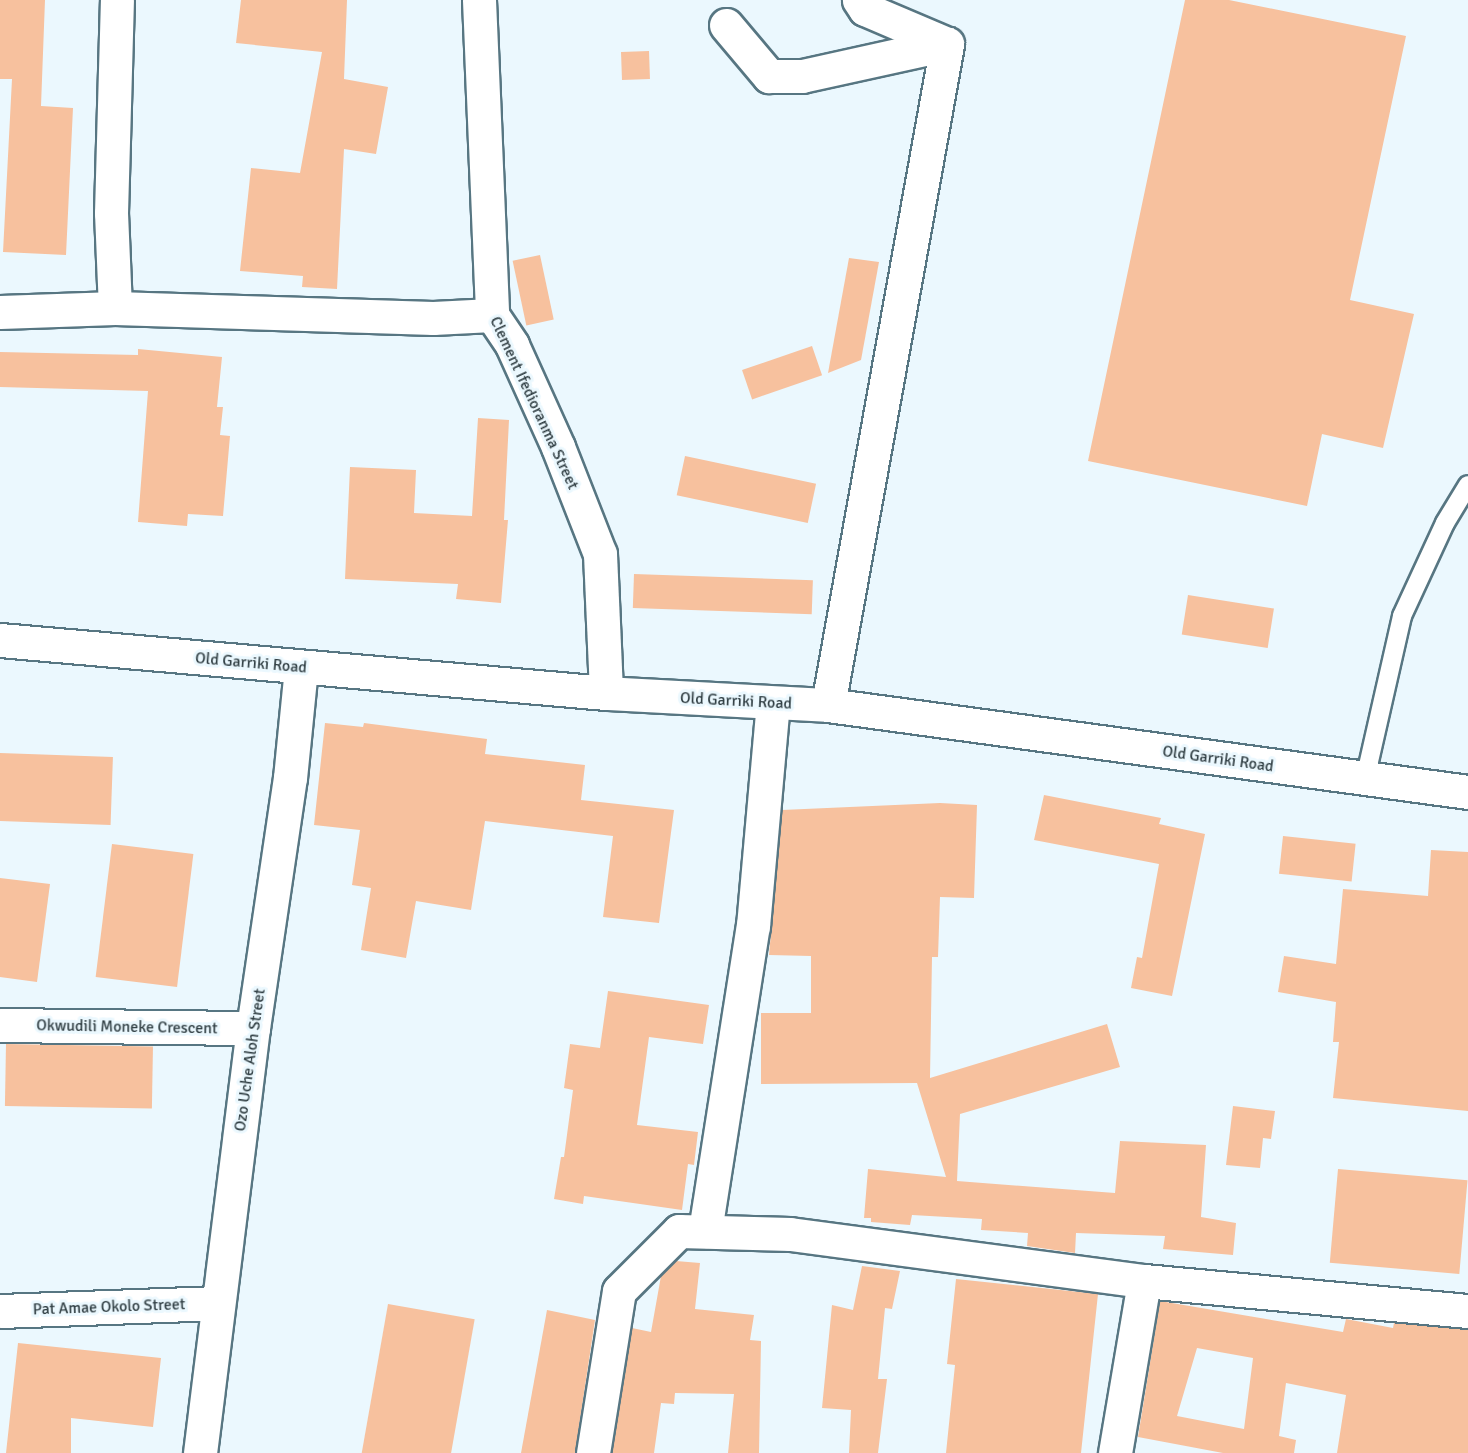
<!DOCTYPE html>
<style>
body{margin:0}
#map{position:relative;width:1468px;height:1453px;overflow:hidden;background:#ebf8fe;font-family:Signika,sans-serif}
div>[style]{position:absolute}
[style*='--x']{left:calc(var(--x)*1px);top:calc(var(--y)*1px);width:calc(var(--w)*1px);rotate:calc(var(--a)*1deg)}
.building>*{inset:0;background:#f7c19e;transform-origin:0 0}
.roads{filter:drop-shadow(2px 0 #577682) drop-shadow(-2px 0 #577682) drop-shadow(0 2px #577682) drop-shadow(0 -2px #577682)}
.lane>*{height:18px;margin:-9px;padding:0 9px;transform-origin:9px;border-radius:9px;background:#fff}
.street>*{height:33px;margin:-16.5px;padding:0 16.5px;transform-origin:16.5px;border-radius:16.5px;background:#fff}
span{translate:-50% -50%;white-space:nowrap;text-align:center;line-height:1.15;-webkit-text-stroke:6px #ebf8fe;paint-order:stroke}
.street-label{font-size:16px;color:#2f3d42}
</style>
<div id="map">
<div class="building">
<div style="clip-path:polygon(0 0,45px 0,41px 106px,73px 108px,66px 255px,3px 252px,12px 79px,0 79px)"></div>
<div style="clip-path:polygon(241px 0,347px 0,344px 79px,388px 87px,376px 154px,344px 149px,337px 289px,302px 287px,303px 276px,240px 271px,251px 168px,300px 173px,322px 52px,236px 43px)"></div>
<div style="clip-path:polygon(1185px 0,1229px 0,1406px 36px,1350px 300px,1414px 314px,1383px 448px,1322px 434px,1307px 506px,1088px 461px)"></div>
<div style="left:649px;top:51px;width:28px;height:28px;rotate:88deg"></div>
<div style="left:540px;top:255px;width:66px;height:28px;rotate:78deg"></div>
<div style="clip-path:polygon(849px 258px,879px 262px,861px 360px,828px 373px)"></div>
<div style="left:812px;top:346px;width:31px;height:74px;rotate:71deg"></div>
<div style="clip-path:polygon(138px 349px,222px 357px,217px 407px,223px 407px,220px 435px,230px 436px,223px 516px,188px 514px,187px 526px,138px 522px,148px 391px,0 387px,0 352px,138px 355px)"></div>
<div style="clip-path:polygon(478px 418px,509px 420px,504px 520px,508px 520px,501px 603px,456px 599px,458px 584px,345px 579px,350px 467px,416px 470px,414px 513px,472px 516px)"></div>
<div style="left:685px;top:456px;width:134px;height:40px;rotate:12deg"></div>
<div style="left:634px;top:574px;width:179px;height:34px;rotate:2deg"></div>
<div style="left:1188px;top:595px;width:87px;height:40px;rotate:9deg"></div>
<div style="clip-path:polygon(325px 723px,363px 727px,364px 723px,487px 739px,485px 754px,585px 765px,581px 800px,674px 810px,659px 923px,603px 917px,613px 836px,485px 821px,471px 910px,416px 901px,406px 958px,361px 950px,371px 888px,352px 885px,360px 830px,314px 825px)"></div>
<div style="left:0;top:753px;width:113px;height:68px;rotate:2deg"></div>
<div style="clip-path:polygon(1044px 795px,1161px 818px,1159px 824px,1205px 834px,1172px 996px,1131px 988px,1137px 957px,1142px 958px,1159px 864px,1034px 840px)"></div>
<div style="clip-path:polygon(940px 803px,977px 805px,974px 898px,940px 897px,938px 957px,932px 957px,930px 1078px,1107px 1024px,1120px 1067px,960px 1114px,957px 1181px,1115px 1193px,1120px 1141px,1206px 1145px,1201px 1217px,1236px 1223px,1233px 1255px,1163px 1249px,1165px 1236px,1076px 1233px,1075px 1253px,1027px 1246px,1028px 1233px,981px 1230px,982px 1219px,912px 1215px,910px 1225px,871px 1222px,871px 1218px,864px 1218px,868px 1169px,946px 1177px,917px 1083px,761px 1084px,761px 1013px,811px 1013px,811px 956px,769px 955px,782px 810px)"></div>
<div style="left:1283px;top:836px;width:73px;height:38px;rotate:6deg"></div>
<div style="left:112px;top:844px;width:82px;height:134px;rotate:7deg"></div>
<div style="clip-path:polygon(1431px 850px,1468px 852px,1468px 1111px,1333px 1098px,1339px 1042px,1333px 1042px,1336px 1002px,1278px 992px,1284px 956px,1336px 964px,1343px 889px,1428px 896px)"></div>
<div style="clip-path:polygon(0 878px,50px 884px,37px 982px,0 977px)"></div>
<div style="clip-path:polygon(608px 991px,709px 1005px,703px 1044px,649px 1037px,637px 1125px,698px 1132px,694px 1165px,688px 1164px,682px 1210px,584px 1196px,583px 1204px,554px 1199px,561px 1157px,564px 1157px,573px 1090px,564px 1088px,570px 1044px,600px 1048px)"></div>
<div style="left:6px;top:1044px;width:147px;height:62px;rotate:1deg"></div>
<div style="clip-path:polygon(1233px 1106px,1275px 1111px,1271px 1139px,1263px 1138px,1260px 1168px,1226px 1165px)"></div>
<div style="left:1338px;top:1169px;width:130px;height:94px;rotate:5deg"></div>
<div style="clip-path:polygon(676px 1261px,700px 1263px,695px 1309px,754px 1315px,750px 1340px,761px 1341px,759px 1453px,728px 1453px,734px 1394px,675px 1393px,674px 1404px,661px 1403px,654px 1453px,612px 1453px,632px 1328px,651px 1332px,661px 1276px)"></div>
<div style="clip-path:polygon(862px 1266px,900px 1271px,892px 1309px,885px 1308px,878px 1379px,887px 1379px,878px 1453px,849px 1453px,851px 1410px,822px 1408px,832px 1305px,853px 1310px)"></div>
<div style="clip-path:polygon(956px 1279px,1098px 1294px,1081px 1453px,946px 1453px,955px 1365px,947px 1364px)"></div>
<div style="clip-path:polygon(evenodd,1160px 1301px,1343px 1332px,1346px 1319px,1393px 1328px,1394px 1323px,1468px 1329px,1468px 1453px,1337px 1453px,1346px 1395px,1286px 1383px,1279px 1436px,1296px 1440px,1294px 1453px,1223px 1453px,1138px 1437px,1160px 1301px,1197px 1348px,1253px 1358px,1244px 1429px,1177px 1416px,1197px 1348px)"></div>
<div style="left:388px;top:1304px;width:88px;height:152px;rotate:10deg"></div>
<div style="clip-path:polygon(547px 1310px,595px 1320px,575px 1453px,521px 1453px)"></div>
<div style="clip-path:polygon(18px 1343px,161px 1358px,153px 1427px,71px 1418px,71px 1453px,6px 1453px)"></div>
</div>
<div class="roads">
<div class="lane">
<div style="--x:1365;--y:779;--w:167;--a:-77.2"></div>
<div style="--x:1402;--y:616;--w:102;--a:-65.2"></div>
<div style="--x:1445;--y:523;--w:44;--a:-58.8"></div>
</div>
<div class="street">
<div style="--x:479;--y:0;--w:315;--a:87.6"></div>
<div style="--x:492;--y:315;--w:36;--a:56"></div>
<div style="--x:512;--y:345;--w:112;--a:65.7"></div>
<div style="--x:558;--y:447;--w:115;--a:68.6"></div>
<div style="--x:600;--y:554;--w:139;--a:87.5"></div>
<div style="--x:726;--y:25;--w:67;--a:49.9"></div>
<div style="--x:769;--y:76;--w:33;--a:0"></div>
<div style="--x:802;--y:76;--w:148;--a:-12.4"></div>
<div style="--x:947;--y:44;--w:89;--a:-156.9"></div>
<div style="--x:865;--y:9;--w:11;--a:-124"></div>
<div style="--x:115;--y:308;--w:95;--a:-92.4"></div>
<div style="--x:111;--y:213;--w:213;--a:-88.4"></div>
<div style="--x:0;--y:312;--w:115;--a:-2"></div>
<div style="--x:115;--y:308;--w:318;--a:1.8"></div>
<div style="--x:433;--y:318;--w:59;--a:-2.9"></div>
<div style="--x:0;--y:640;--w:608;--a:5"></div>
<div style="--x:606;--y:693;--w:222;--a:3.1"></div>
<div style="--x:828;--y:705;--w:646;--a:7.74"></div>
<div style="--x:828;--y:705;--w:672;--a:-79.79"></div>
<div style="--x:0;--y:1025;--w:253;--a:0.7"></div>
<div style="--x:705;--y:1231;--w:309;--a:-81.1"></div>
<div style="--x:753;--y:926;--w:223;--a:-84.9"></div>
<div style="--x:0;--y:1311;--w:218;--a:-2.1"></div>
<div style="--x:200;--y:1453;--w:428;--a:-82.9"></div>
<div style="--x:253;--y:1028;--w:253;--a:-81.6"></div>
<div style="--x:290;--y:778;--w:112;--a:-84.3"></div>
<div style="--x:593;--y:1453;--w:164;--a:-80.9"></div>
<div style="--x:619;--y:1291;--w:85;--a:-45"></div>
<div style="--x:679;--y:1231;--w:111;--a:1.5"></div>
<div style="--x:790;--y:1234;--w:357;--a:7.6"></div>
<div style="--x:1144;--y:1281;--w:325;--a:5.3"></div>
<div style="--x:1115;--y:1453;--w:174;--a:-80.4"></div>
</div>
</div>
<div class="street-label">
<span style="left:534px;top:403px;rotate:65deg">Clement Ifedioranma Street</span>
<span style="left:251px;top:663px;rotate:5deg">Old Garriki Road</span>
<span style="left:736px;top:701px;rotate:3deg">Old Garriki Road</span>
<span style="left:1218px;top:759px;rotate:8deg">Old Garriki Road</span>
<span style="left:127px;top:1027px;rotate:1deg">Okwudili Moneke Crescent</span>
<span style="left:250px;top:1060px;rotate:-82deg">Ozo Uche Aloh Street</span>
<span style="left:109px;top:1307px;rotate:-2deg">Pat Amae Okolo Street</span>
</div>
</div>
